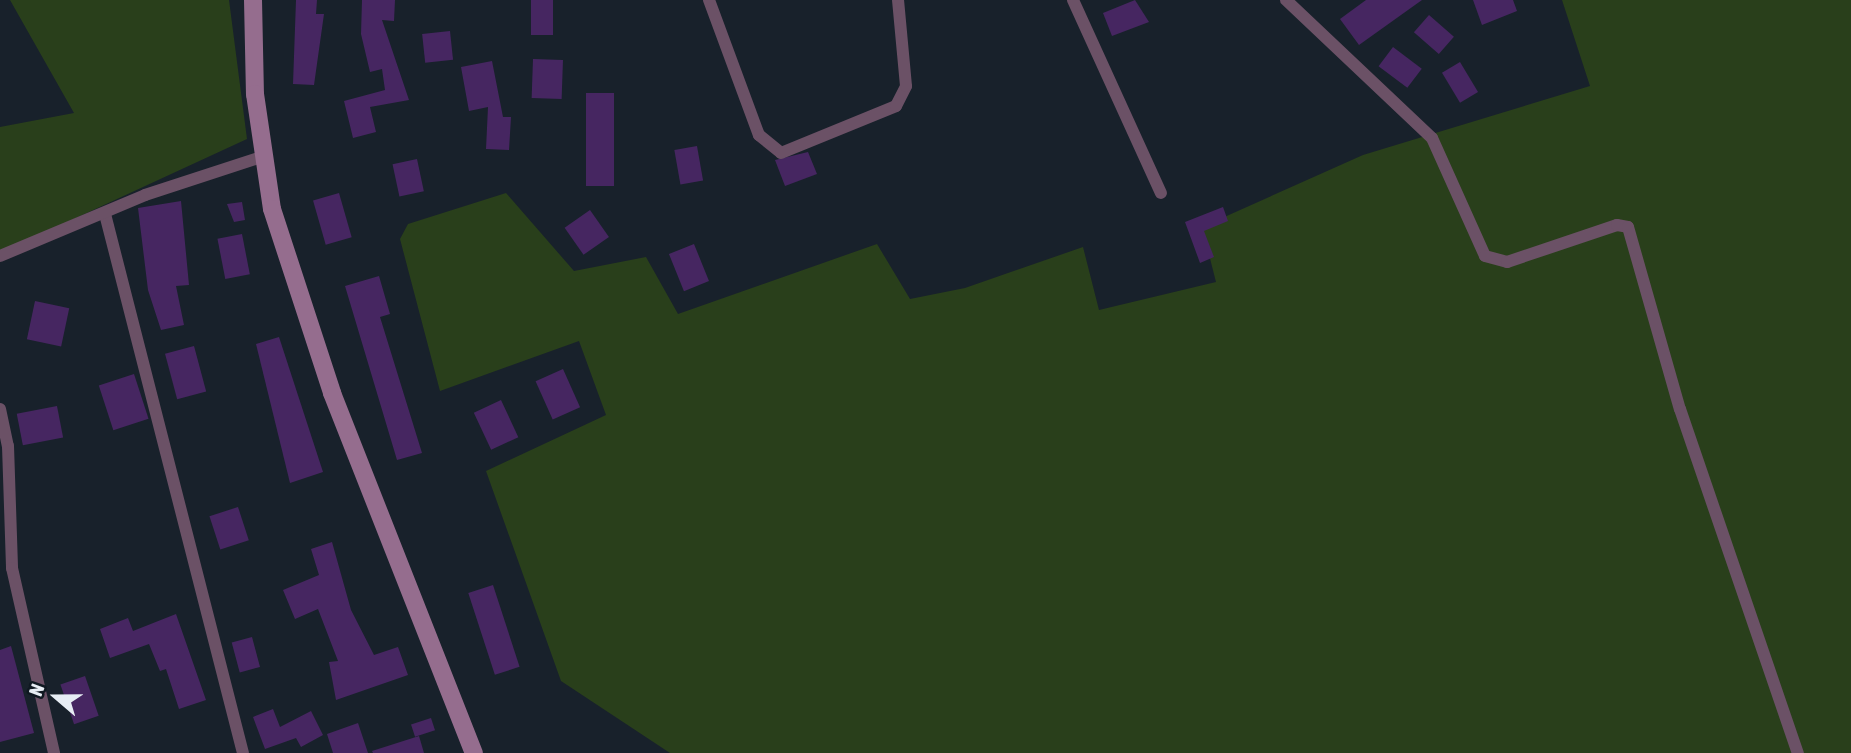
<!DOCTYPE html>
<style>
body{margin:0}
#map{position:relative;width:1851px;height:753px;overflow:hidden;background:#18212b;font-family:"Asap Condensed",sans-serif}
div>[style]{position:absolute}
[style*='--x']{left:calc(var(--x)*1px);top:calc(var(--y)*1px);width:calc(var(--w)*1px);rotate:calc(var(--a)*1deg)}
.green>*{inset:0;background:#293f1b}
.building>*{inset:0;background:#462661;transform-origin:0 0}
.street>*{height:12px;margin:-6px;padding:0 6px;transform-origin:6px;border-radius:6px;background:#6b5166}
.secondary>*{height:18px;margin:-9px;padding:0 9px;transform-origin:9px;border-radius:9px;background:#956d8e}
span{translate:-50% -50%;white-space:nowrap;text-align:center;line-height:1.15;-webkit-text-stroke:6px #0f1821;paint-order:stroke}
.north{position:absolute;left:21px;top:662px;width:70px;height:70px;-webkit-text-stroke:5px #0f1821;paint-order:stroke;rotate:290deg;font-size:19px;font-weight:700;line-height:28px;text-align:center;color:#e7edf4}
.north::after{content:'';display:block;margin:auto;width:24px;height:32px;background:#e7edf4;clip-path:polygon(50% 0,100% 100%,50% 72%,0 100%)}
</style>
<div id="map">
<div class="green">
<div style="clip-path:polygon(10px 0,229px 0,247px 139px,0 253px,0 127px,74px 113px)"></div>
<div style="clip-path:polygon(1562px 0,1851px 0,1851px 753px,670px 753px,561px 681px,486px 471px,606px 415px,579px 341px,440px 391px,400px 239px,408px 224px,506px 193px,574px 271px,646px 257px,678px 314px,877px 244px,910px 299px,965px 288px,1083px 247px,1099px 310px,1216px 282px,1202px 227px,1363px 155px,1590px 86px)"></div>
</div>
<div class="building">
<div style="clip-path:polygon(296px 0,317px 0,316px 14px,324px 14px,314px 85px,293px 84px)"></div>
<div style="clip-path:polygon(362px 0,395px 0,394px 21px,382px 20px,409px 100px,370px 107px,376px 132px,353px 138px,344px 101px,385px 90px,382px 69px,370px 72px,361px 34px)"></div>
<div style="left:531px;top:0;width:22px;height:35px"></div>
<div style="clip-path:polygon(1135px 0,1149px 22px,1112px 36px,1103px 13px)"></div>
<div style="clip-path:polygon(1366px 0,1422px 0,1359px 45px,1340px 19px)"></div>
<div style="clip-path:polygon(1473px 0,1513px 0,1517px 11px,1482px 25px)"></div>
<div style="left:1429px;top:15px;width:33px;height:23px;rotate:41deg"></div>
<div style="left:450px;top:31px;width:29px;height:28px;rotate:84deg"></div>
<div style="left:1393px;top:47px;width:36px;height:24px;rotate:37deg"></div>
<div style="left:533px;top:59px;width:30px;height:39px;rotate:2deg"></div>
<div style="clip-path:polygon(492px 61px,503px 117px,511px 117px,509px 150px,486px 149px,488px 107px,469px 111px,461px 67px)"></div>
<div style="left:1460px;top:62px;width:35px;height:21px;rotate:59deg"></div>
<div style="left:586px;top:93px;width:28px;height:93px"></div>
<div style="left:697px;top:146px;width:35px;height:23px;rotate:80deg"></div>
<div style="clip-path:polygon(808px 152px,817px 174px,785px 186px,775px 160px)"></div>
<div style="left:417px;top:159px;width:33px;height:25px;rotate:78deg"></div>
<div style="left:339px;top:193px;width:46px;height:27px;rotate:74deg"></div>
<div style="clip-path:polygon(181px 201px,189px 285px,176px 286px,184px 325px,161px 330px,148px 290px,138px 208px)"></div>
<div style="clip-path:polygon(242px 202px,245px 220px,234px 222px,227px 204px)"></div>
<div style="clip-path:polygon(1223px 207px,1228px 221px,1204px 231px,1214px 257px,1200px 263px,1185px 222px)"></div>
<div style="left:590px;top:210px;width:33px;height:31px;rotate:55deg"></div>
<div style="left:242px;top:234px;width:41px;height:25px;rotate:79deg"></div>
<div style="left:694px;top:244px;width:40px;height:27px;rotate:68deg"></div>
<div style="clip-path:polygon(379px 276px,390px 314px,380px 317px,422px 453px,397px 460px,345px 286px)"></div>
<div style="left:35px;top:301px;width:35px;height:39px;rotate:12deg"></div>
<div style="clip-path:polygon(279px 337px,323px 472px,290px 483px,256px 344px)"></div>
<div style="left:194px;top:346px;width:47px;height:30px;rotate:75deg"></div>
<div style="left:563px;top:369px;width:42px;height:30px;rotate:66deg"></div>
<div style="left:134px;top:374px;width:47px;height:37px;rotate:72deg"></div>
<div style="left:501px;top:400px;width:41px;height:30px;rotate:65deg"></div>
<div style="left:57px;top:406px;width:32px;height:41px;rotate:79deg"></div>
<div style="left:238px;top:507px;width:35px;height:30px;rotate:72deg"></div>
<div style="clip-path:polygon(332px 542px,351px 610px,374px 655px,398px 647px,408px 675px,336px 700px,329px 662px,338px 661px,318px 609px,295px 619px,283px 590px,319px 575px,311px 549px)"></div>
<div style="left:493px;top:585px;width:86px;height:26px;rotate:72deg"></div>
<div style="clip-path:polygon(176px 614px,206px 700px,179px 709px,166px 669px,160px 671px,149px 644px,110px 658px,100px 629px,128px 618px,133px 631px)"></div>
<div style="left:252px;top:637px;width:31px;height:21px;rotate:75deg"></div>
<div style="clip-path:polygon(11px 646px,34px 733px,0 742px,0 650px)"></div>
<div style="left:85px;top:676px;width:42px;height:26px;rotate:71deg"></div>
<div style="clip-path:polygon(273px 709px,280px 727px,311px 711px,323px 735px,301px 747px,296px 738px,265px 749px,253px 717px)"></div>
<div style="left:431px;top:718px;width:13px;height:21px;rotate:72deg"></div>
<div style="clip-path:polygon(358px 723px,368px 753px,333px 753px,327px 734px)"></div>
<div style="clip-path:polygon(419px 736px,424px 753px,373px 753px,372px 751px)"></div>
</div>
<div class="street">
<div style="--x:709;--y:0;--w:144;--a:69.7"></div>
<div style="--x:759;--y:135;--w:28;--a:39"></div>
<div style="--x:781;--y:153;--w:124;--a:-22.2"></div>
<div style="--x:896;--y:106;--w:22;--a:-63"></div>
<div style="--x:906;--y:86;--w:86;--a:-95.3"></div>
<div style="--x:1073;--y:0;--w:212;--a:65.5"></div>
<div style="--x:1286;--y:0;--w:201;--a:43.4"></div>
<div style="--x:1432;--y:138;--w:129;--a:65.8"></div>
<div style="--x:1485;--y:256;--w:23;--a:15"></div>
<div style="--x:1507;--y:262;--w:116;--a:-18.6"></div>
<div style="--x:1617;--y:225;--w:11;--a:10"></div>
<div style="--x:1628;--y:227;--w:189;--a:74.1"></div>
<div style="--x:1680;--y:409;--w:364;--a:71.1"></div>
<div style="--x:105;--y:214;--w:556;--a:75.64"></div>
<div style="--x:0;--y:256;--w:157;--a:-22.8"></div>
<div style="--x:145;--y:195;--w:122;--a:-18.1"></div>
<div style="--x:0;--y:409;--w:38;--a:78"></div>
<div style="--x:8;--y:446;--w:122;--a:88.1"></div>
<div style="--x:12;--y:568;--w:190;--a:77.2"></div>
</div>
<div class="secondary">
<div style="--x:253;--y:0;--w:94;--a:88.8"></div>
<div style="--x:255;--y:94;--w:116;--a:81.6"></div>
<div style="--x:272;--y:209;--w:194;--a:71.9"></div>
<div style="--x:332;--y:393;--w:387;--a:68.5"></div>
</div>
<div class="north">N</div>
</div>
